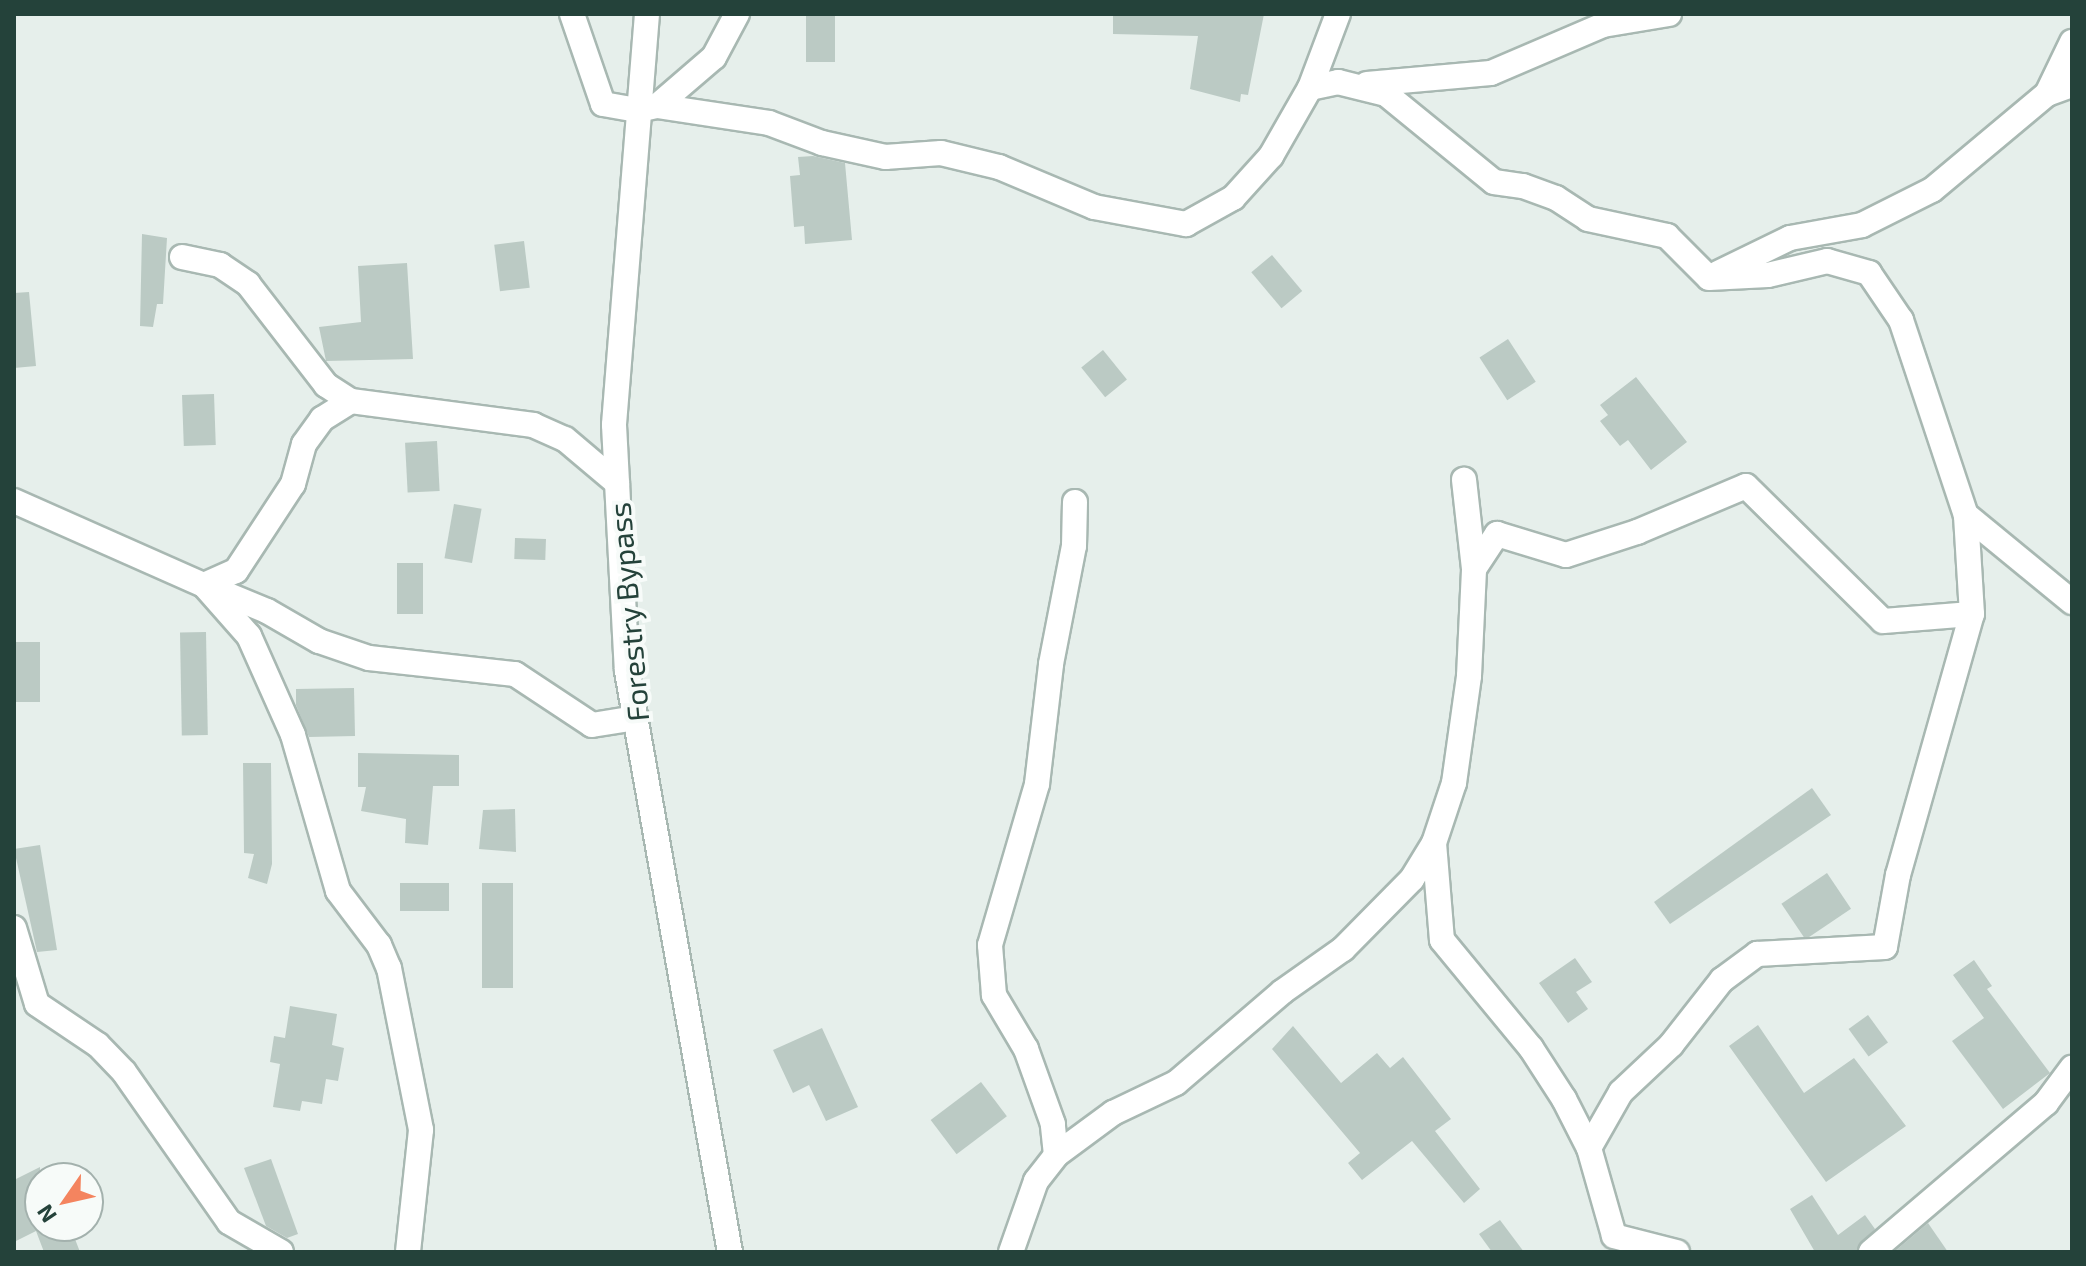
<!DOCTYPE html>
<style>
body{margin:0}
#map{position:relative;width:2086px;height:1266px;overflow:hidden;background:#e6efeb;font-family:"Exo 2",sans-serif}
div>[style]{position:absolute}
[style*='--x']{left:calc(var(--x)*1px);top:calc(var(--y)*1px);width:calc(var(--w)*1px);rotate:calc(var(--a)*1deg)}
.building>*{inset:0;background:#bbcac4;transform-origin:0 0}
.roads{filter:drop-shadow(2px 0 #a8b8b2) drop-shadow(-2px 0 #a8b8b2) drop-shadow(0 2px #a8b8b2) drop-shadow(0 -2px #a8b8b2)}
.minor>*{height:24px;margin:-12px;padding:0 12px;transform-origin:12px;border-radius:12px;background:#fff}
span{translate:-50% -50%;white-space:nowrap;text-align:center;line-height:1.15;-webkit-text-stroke:8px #f7fbf9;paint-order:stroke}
.street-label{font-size:30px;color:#24423a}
.frame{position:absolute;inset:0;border:16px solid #24423a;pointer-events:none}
.north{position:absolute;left:24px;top:1162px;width:80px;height:80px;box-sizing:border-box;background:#f7fbf9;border:2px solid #a3b1ad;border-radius:50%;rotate:236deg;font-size:22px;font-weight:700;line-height:32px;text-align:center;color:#24423a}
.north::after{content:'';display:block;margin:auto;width:28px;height:36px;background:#f4845f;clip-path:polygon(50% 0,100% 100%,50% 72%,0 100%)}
</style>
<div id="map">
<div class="building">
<div style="left:806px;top:14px;width:29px;height:48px"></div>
<div style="clip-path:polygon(1113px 14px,1264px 14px,1248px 95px,1241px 94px,1240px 102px,1190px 89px,1198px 36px,1113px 34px)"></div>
<div style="clip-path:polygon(813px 156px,845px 163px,852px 240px,805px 244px,804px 226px,794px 227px,790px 176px,800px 175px,798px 157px)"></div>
<div style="clip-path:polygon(142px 234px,167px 238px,163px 304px,157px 304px,153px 327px,140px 326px)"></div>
<div style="left:524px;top:241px;width:47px;height:30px;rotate:83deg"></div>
<div style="left:1272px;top:255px;width:47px;height:27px;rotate:50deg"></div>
<div style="clip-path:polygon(407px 263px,413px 359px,326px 361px,319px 327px,361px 322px,358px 266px)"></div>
<div style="clip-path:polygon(29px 292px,36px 366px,14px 368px,14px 293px)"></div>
<div style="left:1508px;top:339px;width:51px;height:34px;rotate:57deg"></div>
<div style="left:1103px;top:350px;width:38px;height:28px;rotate:51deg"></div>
<div style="clip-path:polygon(1636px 377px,1687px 442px,1651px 470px,1628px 440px,1620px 446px,1600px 421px,1608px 415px,1600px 405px)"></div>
<div style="left:214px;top:394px;width:51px;height:32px;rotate:88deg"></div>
<div style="left:437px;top:441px;width:50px;height:32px;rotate:87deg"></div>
<div style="left:454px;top:504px;width:28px;height:55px;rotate:10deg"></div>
<div style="left:515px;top:538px;width:31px;height:21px;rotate:2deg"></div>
<div style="left:397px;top:563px;width:26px;height:51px"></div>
<div style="left:206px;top:632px;width:103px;height:26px;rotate:89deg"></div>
<div style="left:14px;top:642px;width:26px;height:60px"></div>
<div style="clip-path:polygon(354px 688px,355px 736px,309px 737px,296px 705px,296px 689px)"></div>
<div style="clip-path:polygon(358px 753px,459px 755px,459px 786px,433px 786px,428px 845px,405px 843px,406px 819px,361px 811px,366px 787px,358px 787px)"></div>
<div style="clip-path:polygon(243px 763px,271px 763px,272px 864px,267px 884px,248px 878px,254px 854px,244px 853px)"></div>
<div style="clip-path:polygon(1812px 788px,1831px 815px,1670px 924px,1654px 902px)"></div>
<div style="clip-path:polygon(515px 809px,516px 852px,479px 849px,483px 810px)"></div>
<div style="clip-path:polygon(40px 845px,57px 950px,37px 952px,14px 849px)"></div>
<div style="left:1827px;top:873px;width:43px;height:55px;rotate:56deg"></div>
<div style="left:400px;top:883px;width:49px;height:28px"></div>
<div style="left:482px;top:883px;width:31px;height:105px"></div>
<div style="clip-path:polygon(1575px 958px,1592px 982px,1576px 992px,1588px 1009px,1568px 1023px,1539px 983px)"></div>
<div style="clip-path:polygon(1974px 960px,1992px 986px,1987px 989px,2050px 1073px,2003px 1109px,1952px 1041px,1984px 1018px,1953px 975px)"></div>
<div style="clip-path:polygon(290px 1006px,337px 1014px,332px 1045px,344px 1048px,338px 1081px,326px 1079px,322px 1104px,302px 1101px,300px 1111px,273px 1107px,280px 1064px,270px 1062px,274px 1036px,285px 1038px)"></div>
<div style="left:1868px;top:1015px;width:34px;height:24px;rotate:54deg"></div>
<div style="clip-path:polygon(1758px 1025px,1804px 1093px,1854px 1058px,1906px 1126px,1826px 1182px,1729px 1046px)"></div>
<div style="clip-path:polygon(1293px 1026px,1341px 1083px,1377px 1053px,1390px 1068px,1403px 1057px,1451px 1119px,1435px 1131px,1480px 1189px,1464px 1203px,1412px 1141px,1362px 1180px,1348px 1163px,1360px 1153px,1272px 1049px)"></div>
<div style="clip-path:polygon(822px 1028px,858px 1107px,826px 1121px,809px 1085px,793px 1093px,773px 1050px)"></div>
<div style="left:981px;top:1082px;width:43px;height:63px;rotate:53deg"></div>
<div style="clip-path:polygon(271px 1159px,298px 1234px,287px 1238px,266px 1226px,244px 1168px)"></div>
<div style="clip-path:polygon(40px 1167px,40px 1226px,70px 1226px,80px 1252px,44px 1252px,36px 1231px,14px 1242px,14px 1180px)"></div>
<div style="clip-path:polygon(1812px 1195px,1838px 1235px,1865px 1215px,1875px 1229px,1856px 1252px,1815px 1252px,1790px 1209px)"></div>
<div style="clip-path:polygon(1500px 1220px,1524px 1252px,1492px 1252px,1479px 1234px)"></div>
<div style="clip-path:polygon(1928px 1223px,1948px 1252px,1894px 1252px)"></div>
</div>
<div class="roads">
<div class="minor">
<div style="--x:572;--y:14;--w:95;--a:71"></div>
<div style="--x:603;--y:104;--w:36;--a:10"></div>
<div style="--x:638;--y:110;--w:19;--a:-12"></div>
<div style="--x:657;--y:106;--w:113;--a:8.6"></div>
<div style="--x:769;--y:123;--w:57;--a:20.7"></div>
<div style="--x:822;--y:143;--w:65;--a:12.5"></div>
<div style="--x:885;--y:157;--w:56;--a:-4.1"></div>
<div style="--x:941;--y:153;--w:60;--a:13.6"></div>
<div style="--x:999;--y:167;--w:103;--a:22.8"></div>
<div style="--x:1094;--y:207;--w:94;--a:10.5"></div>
<div style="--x:1186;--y:224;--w:54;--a:-29"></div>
<div style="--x:1233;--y:198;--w:57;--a:-47.9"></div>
<div style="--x:1271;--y:156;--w:78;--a:-60.2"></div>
<div style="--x:1310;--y:88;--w:79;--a:-69.3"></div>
<div style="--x:647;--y:14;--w:412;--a:94.6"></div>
<div style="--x:614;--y:425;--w:246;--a:87"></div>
<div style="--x:627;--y:671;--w:590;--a:79.95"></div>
<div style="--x:1367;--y:84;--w:124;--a:-5.1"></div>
<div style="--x:1491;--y:73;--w:122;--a:-23.2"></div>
<div style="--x:1603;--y:25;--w:67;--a:-9.5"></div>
<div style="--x:1310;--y:88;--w:29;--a:-12"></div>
<div style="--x:1338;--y:82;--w:49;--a:14"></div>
<div style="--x:1386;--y:94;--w:139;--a:39.2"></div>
<div style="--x:1494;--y:182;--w:29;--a:8"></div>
<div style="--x:1523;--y:186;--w:35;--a:20"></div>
<div style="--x:1556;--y:198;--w:38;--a:33"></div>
<div style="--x:1588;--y:219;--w:81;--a:12.1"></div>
<div style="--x:1667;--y:236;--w:59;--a:45"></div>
<div style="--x:1709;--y:278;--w:59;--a:-2.9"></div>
<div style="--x:1768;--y:275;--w:61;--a:-13.3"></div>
<div style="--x:1827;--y:261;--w:44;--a:15.9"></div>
<div style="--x:1869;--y:273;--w:57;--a:55.8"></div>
<div style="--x:1901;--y:320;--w:206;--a:71.6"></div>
<div style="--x:1966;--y:515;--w:137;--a:39.4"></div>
<div style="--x:2047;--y:94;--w:58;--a:-64.3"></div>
<div style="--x:657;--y:106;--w:75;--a:-40.7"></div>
<div style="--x:714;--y:57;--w:49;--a:-61.9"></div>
<div style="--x:182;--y:257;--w:39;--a:12"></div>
<div style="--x:220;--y:265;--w:34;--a:34"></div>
<div style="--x:248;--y:284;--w:128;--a:52.3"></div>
<div style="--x:326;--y:385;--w:30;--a:33"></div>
<div style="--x:1718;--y:273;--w:80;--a:-25.9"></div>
<div style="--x:1790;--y:238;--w:73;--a:-10.2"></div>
<div style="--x:1862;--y:225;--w:78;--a:-26.6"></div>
<div style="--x:1932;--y:190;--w:150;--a:-39.9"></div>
<div style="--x:2047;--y:94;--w:27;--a:-20"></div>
<div style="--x:14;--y:501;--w:208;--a:23.9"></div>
<div style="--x:204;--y:585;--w:68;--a:48.6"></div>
<div style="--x:249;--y:636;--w:108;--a:66"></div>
<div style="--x:293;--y:735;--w:162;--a:73.9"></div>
<div style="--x:338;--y:891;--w:68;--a:52.8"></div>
<div style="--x:379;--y:945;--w:25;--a:67"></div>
<div style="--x:389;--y:968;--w:165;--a:78.8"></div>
<div style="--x:421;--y:1130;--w:123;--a:96.1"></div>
<div style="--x:1474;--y:569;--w:42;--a:-56.7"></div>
<div style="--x:1497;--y:534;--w:72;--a:16.9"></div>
<div style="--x:1566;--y:555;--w:75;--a:-17.9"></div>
<div style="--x:1637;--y:532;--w:118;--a:-22.9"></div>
<div style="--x:1746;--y:486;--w:192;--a:44.6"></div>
<div style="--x:1883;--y:621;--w:89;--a:-4.5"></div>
<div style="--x:204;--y:585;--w:35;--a:-24"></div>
<div style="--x:236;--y:571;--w:104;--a:-56.8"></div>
<div style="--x:293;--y:484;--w:41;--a:-74.6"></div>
<div style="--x:304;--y:444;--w:31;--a:-54"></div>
<div style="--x:322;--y:419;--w:34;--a:-32"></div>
<div style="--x:351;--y:401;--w:184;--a:7.5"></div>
<div style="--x:533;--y:425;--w:35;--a:24"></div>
<div style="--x:565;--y:439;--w:68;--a:40.2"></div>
<div style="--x:214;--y:589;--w:57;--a:22.5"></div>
<div style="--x:267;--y:611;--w:60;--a:30"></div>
<div style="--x:319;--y:641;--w:53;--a:18.8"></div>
<div style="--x:369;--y:658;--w:147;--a:6.3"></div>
<div style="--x:515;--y:674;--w:92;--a:33.5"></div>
<div style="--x:592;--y:725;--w:45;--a:-9"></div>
<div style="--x:1434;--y:843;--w:97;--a:85.3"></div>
<div style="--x:1442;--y:940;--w:140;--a:50.5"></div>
<div style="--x:1531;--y:1048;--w:61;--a:57.1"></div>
<div style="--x:1564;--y:1099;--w:55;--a:63"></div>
<div style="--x:1589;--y:1148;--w:91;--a:74.1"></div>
<div style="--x:1614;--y:1236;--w:65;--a:14.3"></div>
<div style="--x:14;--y:928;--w:79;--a:73.2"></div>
<div style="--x:37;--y:1004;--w:73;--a:33.9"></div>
<div style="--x:98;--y:1045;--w:37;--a:46"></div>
<div style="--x:124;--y:1072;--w:183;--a:55"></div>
<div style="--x:229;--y:1222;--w:60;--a:30"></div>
<div style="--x:1589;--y:1148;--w:64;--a:-60.3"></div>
<div style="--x:1621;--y:1092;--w:69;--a:-43.2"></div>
<div style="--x:1671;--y:1045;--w:83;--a:-51.9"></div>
<div style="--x:1722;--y:980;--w:44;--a:-36.6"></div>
<div style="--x:1757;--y:954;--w:128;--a:-3.1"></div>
<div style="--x:1885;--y:947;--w:73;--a:-79.8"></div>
<div style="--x:1898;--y:875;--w:271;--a:-74.2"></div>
<div style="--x:1972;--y:614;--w:99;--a:-93.5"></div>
<div style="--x:1056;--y:1155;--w:31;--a:-96"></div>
<div style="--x:1053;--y:1124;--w:80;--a:-109.8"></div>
<div style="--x:1026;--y:1049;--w:63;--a:-120.7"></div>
<div style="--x:994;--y:995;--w:50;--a:-94.6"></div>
<div style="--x:990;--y:945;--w:168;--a:-73.7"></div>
<div style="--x:1037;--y:784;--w:121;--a:-83.3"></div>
<div style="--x:1051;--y:664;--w:120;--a:-79"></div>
<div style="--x:1074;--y:546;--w:44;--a:-88.7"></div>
<div style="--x:1011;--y:1252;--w:75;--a:-70.6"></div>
<div style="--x:1036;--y:1181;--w:33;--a:-52"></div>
<div style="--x:1056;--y:1155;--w:71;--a:-36.4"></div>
<div style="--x:1113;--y:1113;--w:70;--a:-25.5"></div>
<div style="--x:1176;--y:1083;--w:140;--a:-40.6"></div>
<div style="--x:1282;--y:992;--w:75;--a:-35.2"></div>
<div style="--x:1343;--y:949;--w:98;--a:-45.4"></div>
<div style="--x:1412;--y:879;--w:42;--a:-58.6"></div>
<div style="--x:1434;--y:843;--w:63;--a:-71.6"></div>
<div style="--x:1454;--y:783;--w:108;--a:-82"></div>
<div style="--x:1469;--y:676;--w:107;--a:-87.3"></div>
<div style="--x:1474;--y:569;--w:90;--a:-96.4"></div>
<div style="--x:1871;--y:1252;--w:230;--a:-40.4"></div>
<div style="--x:2046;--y:1103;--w:44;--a:-53.4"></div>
</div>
</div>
<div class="street-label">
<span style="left:628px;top:612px;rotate:-95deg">Forestry Bypass</span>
</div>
<div class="frame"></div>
<div class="north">N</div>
</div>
